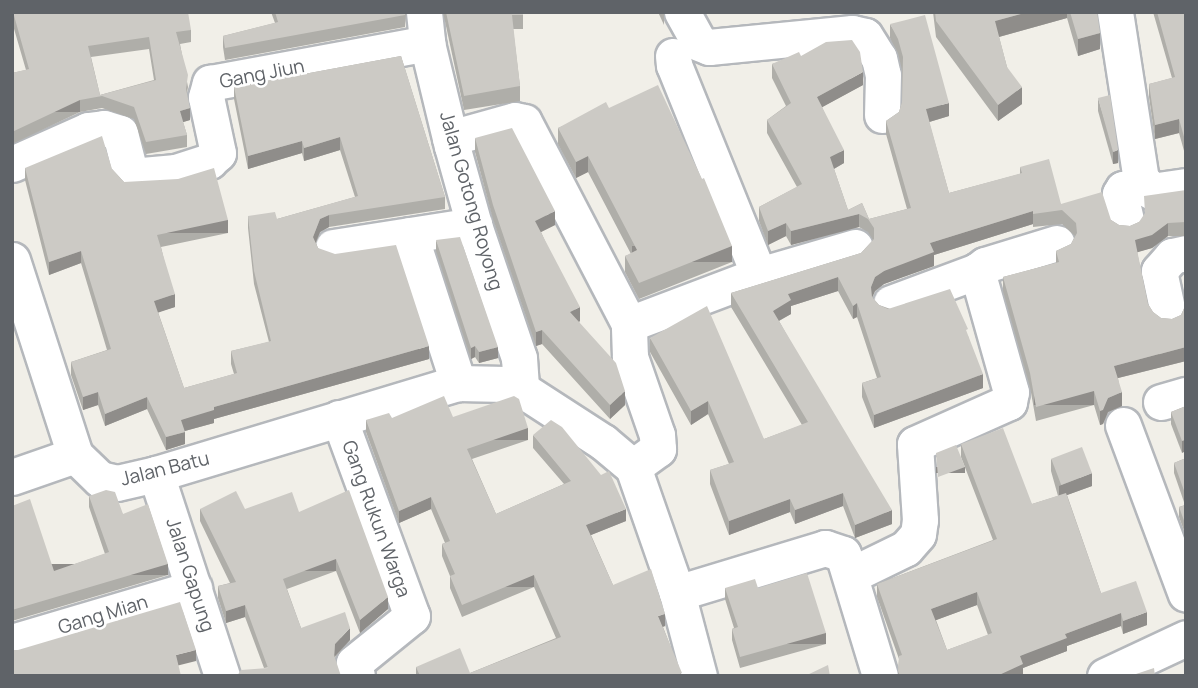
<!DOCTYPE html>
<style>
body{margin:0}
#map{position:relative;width:1198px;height:688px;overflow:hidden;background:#f1efe8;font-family:Manrope,sans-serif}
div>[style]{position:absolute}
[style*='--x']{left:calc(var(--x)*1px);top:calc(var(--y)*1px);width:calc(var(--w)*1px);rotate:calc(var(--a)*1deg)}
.roads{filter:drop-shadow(2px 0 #b5b8bc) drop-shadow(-2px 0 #b5b8bc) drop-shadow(0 2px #b5b8bc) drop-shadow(0 -2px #b5b8bc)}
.minor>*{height:35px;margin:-17.5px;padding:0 17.5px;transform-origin:17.5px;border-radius:17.5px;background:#fff}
.wall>*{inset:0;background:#afaea9}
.shaded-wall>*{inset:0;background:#8f8d8a;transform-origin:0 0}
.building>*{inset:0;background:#cccac5;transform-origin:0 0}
span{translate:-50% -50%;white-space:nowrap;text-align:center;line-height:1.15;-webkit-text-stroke:5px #fff;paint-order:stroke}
.street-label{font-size:19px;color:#5f6368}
.frame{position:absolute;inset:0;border:14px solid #5f6368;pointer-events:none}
</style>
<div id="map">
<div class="roads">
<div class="minor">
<div style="--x:424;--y:12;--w:31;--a:84"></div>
<div style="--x:427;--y:43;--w:106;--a:76.4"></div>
<div style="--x:452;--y:146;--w:82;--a:74.4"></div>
<div style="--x:474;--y:225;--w:140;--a:71.3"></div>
<div style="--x:519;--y:358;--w:31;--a:86"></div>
<div style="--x:682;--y:12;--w:35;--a:61"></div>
<div style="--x:699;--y:43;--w:11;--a:22"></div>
<div style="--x:709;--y:47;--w:144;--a:-5.6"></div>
<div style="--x:852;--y:33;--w:13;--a:13"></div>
<div style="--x:865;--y:36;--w:26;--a:58"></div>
<div style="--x:879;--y:58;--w:17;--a:77"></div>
<div style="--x:883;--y:75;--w:40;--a:91.4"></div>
<div style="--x:1115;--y:12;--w:169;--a:81.2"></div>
<div style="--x:1141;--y:179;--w:16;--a:50"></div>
<div style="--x:1151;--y:191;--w:35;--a:-8"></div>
<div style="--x:673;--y:56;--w:9;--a:84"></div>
<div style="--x:674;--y:65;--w:227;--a:68"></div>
<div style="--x:759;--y:275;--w:100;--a:-16.3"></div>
<div style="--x:450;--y:138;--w:67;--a:-15.5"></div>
<div style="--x:515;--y:120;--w:9;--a:13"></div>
<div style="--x:524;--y:122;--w:228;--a:62.5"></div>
<div style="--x:12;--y:164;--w:83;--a:-24.1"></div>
<div style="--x:88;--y:130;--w:16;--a:-7"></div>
<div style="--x:104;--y:128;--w:17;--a:17"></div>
<div style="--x:120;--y:133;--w:44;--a:75.7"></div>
<div style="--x:131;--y:176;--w:45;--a:-5.1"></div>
<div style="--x:176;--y:172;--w:35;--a:-18"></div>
<div style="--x:209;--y:161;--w:12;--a:-42"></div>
<div style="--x:218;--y:153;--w:57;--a:-102.1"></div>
<div style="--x:206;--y:97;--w:15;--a:-74"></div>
<div style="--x:210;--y:83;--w:221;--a:-10.4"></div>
<div style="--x:1126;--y:220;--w:27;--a:-103"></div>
<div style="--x:1120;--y:194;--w:6;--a:-59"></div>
<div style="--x:1123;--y:189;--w:23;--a:-13"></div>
<div style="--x:410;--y:235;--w:156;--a:72"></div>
<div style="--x:333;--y:247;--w:143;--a:-8.9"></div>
<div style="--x:12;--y:260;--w:205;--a:72.1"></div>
<div style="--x:75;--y:455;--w:35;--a:44"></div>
<div style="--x:100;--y:479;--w:17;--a:13"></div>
<div style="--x:117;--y:483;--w:40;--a:-13"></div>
<div style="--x:156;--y:474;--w:315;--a:-16.8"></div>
<div style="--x:458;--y:383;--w:48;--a:1.2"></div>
<div style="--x:506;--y:384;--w:16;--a:18"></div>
<div style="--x:521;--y:389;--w:98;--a:32.9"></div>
<div style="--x:603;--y:442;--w:39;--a:40"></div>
<div style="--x:633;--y:467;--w:133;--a:70.8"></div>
<div style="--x:677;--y:593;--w:155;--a:-16.9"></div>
<div style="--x:825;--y:548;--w:19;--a:18"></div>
<div style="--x:843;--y:554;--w:127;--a:73.1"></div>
<div style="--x:891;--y:303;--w:92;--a:-20.4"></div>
<div style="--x:1168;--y:313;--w:43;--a:-102.1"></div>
<div style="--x:1159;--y:271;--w:20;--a:-49"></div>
<div style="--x:1172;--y:256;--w:14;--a:-12"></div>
<div style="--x:1161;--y:402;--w:26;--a:-16"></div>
<div style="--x:339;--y:418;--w:211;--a:69.8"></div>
<div style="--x:412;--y:616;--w:75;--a:141"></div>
<div style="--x:354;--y:663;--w:13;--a:77"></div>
<div style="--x:1123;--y:425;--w:180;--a:69.6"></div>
<div style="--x:633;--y:467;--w:31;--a:-36"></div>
<div style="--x:658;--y:449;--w:14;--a:-94"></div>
<div style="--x:657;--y:435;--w:83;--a:-109.1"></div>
<div style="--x:630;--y:357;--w:33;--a:-92"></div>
<div style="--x:629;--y:324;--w:139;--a:-20.7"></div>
<div style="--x:156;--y:474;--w:213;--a:71.9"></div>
<div style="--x:12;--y:477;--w:67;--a:-19.2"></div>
<div style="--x:851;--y:575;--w:61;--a:-26.1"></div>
<div style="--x:906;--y:548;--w:18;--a:-49"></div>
<div style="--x:918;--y:534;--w:14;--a:-82"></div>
<div style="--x:920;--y:520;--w:76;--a:-93.8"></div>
<div style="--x:915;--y:444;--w:103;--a:-24.1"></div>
<div style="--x:1009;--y:402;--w:10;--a:-79"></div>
<div style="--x:1011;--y:392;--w:126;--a:-105.7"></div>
<div style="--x:977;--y:271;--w:10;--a:-37"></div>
<div style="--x:985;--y:265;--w:75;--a:-17"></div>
<div style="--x:677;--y:593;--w:86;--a:75.2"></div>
<div style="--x:12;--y:642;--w:190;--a:-16.5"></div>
<div style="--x:1105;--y:676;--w:89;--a:-25.1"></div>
</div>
</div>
<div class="wall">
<div style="clip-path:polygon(evenodd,12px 12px,191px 30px,191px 42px,180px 44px,188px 87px,187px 93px,190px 120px,183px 122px,187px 135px,187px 147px,146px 154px,134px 119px,102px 108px,80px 112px,12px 144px,12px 73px,26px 70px,12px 22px,12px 12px,149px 49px,154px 80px,100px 95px,91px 57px,149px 49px)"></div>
<div style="clip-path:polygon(271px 12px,406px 12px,405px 27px,225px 60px,223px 47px,223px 36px,275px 23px)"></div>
<div style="clip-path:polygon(443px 12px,523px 12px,523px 29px,513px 29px,520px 86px,520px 101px,464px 110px)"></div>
<div style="clip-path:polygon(658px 12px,664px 12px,664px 25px)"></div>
<div style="clip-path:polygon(933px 12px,1097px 12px,1100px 49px,1078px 56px,1067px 18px,999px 37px,1007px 67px,1022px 104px,998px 121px,936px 37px)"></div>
<div style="clip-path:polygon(1153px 12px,1186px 12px,1186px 158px,1179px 133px,1155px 139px,1149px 97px,1149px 84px,1172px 78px)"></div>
<div style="clip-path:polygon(890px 24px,949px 116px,929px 122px,949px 193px,1020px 174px,1020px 167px,1061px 204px,1111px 220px,1119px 225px,1130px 226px,1139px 222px,1186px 190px,1186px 236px,1168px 236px,1152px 248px,1137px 252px,1148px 304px,1153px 312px,1161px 318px,1172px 319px,1181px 315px,1186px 304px,1186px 361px,1118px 378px,1122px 406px,1108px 412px,1103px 424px,1100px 425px,1094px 405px,1036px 421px,1030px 387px,1003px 291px,1003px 277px,1056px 263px,1056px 251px,1071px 244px,1075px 236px,1062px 224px,1033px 227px,1033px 224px,934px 255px,934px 266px,884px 284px,875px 291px,872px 297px,879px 305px,968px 336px,983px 388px,874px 428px,862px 397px,862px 383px,877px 378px,857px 317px,853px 319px,838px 291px,791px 306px,791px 314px,779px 321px,892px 524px,855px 538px,843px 506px,795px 524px,790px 512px,729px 535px,710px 484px,710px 470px,729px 464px,708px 414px,691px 425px,650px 352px,650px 338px,764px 439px,802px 425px,731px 307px,731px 293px,861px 253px,873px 240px,868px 232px,859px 227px,791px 245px,786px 236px,768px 245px,759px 221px,759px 207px,797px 187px,767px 133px,767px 120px,786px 106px,772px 78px,772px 64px,801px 56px,863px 85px,822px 107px,844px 163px,834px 169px,848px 210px,862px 203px,869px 219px,907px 209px,886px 134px,886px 121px,899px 112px,902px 102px,902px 70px,898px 53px,890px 38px)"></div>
<div style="clip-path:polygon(401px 56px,445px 197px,445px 209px,329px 227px,320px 232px,316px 243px,318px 248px,429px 359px,214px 419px,214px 423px,185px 431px,185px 444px,166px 450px,147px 409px,105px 426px,98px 405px,83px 410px,71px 375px,71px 362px,107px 350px,81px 263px,49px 275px,25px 180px,25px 168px,112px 169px,124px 182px,228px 233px,161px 247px,175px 307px,158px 312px,184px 388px,234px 374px,231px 364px,231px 351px,269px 342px,254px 284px,248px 228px,248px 216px,277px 219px,355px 197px,340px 150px,304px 161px,302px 153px,248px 169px,234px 99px,234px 87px)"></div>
<div style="clip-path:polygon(1098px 98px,1118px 163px,1113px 164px,1098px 111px)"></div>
<div style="clip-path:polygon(609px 108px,732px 262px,639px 299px,625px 272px,625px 256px,631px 254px,588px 172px,576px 178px,558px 144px,558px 128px)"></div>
<div style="clip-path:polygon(475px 138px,555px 225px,541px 232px,580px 321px,579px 322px,625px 405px,610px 419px,542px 344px,536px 346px,493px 219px,475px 152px)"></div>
<div style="clip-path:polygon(436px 240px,498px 358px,479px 363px,475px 357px,471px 359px,436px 251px)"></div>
<div style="clip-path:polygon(1186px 406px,1182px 453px,1171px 424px,1171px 412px)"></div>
<div style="clip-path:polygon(453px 417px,528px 440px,472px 459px,496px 514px,564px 484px,533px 448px,533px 435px,626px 521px,591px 535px,613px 585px,665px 626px,663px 627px,682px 676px,416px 676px,416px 667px,470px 673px,556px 638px,534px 587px,462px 617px,450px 588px,450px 576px,442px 556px,442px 544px,445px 543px,431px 509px,399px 523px,366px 432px,366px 420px,392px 418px)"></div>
<div style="clip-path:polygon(evenodd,961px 444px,1032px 504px,1058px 496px,1051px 471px,1051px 459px,1092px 486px,1067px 495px,1101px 593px,1147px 625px,1123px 634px,1121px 626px,1067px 646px,1067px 651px,1023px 668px,1023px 676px,898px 676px,899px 659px,877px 597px,877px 584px,993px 540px,961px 457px,961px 444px,977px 605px,988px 635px,947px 650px,936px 620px,977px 605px)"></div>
<div style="clip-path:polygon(1186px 458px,1186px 536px,1179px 517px,1179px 507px,1185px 505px,1174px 473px,1174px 463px)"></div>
<div style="clip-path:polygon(89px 496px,123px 514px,168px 575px,12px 621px,12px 506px,54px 571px,105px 554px,89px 507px)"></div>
<div style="clip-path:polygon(200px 509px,245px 509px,299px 512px,388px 609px,360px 633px,336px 571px,287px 589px,301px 628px,350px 640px,335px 657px,264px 668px,245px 617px,226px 623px,218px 598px,218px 586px,230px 583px,200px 521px)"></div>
<div style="clip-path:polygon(725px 588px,758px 588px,826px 644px,740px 668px,732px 640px,732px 629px,734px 628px,725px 599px)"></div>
</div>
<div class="shaded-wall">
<div style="clip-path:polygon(1028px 12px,1067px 12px,1067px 18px,995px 38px,995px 21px)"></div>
<div style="clip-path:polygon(1100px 33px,1100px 49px,1078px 56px,1078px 39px)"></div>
<div style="clip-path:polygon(863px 72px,863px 85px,817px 110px,817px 97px)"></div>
<div style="clip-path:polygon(1022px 87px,1022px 104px,998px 121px,998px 105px)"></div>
<div style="left:80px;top:100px;width:12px;height:75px;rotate:90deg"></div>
<div style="clip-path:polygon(949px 103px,949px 116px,926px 123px,926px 109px)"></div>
<div style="clip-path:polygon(190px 108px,190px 120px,180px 123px,180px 111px)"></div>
<div style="clip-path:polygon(1179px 119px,1179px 133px,1155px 139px,1155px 125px)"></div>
<div style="clip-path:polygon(340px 137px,340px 150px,304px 161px,304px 148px)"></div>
<div style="clip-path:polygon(302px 141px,302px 153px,248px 169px,248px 156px)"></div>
<div style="clip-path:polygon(844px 150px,844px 163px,830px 171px,830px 157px)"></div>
<div style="clip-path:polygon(1118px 150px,1118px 163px,1113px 164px,1113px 152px)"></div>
<div style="clip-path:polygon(588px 156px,588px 172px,576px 178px,576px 162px)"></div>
<div style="clip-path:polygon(555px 211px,555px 225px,535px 235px,535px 221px)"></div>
<div style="clip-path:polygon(1033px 211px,1033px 224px,934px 255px,934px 266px,884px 284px,875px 291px,871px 300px,871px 287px,875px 277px,884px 271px,930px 243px)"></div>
<div style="clip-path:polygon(859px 214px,859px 227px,791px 245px,791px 231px)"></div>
<div style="clip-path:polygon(329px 215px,329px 227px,320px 232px,313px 249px,313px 237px,320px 219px)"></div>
<div style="left:228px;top:220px;width:13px;height:73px;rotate:90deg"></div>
<div style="clip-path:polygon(786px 223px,786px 236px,768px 245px,768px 231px)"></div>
<div style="clip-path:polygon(1168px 223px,1168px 236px,1152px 248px,1135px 253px,1135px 240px)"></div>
<div style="left:732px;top:246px;width:16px;height:100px;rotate:90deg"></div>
<div style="clip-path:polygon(81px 251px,81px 263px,49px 275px,49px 262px)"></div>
<div style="clip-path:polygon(838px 277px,838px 291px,791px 306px,791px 314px,773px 324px,773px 311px,788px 294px)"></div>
<div style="clip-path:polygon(175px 294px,175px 307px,154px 314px,154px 301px)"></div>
<div style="clip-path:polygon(857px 303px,857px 317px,853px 319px,853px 306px)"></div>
<div style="clip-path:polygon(580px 307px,580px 321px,570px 327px,570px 312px)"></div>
<div style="clip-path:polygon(542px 330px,542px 344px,536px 346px,536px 332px)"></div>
<div style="clip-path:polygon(429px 346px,429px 359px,214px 419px,214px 423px,181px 432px,181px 420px,214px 407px)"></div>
<div style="clip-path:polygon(475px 346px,475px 357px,471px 359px,471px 348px)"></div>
<div style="clip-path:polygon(498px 347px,498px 358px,479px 363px,479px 352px)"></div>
<div style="clip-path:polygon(1186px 347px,1186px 361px,1114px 379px,1114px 366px)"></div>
<div style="clip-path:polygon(983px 374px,983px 388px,874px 428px,874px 415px)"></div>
<div style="clip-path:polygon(625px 391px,625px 405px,610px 419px,610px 405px)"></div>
<div style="left:1094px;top:391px;width:14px;height:60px;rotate:90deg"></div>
<div style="clip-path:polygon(98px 392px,98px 405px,83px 410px,83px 397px)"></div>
<div style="clip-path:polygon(1122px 392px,1122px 406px,1108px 412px,1103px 424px,1100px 425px,1100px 411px,1108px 398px)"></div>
<div style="clip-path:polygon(147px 397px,147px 409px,105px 426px,105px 414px)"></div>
<div style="clip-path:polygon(708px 401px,708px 414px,691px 425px,691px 411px)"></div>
<div style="left:528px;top:428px;width:12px;height:65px;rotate:90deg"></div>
<div style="clip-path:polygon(185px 432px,185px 444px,166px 450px,166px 437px)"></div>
<div style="clip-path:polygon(1186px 439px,1186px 451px,1182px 453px,1182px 441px)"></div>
<div style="left:965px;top:467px;width:6px;height:29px;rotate:90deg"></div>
<div style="clip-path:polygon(1092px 473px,1092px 486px,1059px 498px,1059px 486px)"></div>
<div style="clip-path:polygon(843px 493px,843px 506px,795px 524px,795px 510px)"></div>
<div style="clip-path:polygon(431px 497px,431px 509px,399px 523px,399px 511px)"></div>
<div style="clip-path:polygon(790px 499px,790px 512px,729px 535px,729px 521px)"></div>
<div style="clip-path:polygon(626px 509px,626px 521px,586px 537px,586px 525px)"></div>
<div style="clip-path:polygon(892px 510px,892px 524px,855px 538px,855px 525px)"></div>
<div style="left:336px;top:559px;width:12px;height:57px;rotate:90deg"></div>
<div style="left:168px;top:564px;width:11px;height:163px;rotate:90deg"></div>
<div style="left:534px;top:575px;width:12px;height:78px;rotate:90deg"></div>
<div style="clip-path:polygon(977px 592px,977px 605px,931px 622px,931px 609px)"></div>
<div style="clip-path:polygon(388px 597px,388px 609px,360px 633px,360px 620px)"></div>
<div style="clip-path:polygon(245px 605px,245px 617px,226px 623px,226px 611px)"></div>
<div style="clip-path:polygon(1147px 612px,1147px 625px,1123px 634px,1123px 621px)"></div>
<div style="clip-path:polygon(1121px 613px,1121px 626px,1067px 646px,1067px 651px,1023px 668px,1023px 676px,997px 676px,1020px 656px,1065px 634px)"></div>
<div style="clip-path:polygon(665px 614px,665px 626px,658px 628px,658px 616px)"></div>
<div style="clip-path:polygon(350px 628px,350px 640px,335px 656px,334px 667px,335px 644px)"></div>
<div style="left:826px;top:633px;width:11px;height:89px;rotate:90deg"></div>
<div style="clip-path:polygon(196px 650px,196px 661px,176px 666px,176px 655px)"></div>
</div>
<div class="building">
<div style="clip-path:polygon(evenodd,13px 12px,188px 12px,191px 30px,176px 32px,188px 75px,186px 89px,190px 108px,180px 111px,187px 135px,146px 142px,134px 107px,102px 96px,80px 100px,12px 132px,12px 73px,29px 69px,13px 12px,149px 37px,156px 80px,100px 95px,88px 46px,149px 37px)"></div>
<div style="clip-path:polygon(275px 12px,405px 12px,405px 15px,225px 48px,223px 36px,278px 22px)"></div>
<div style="clip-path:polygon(446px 12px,523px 12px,523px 15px,512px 15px,520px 86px,464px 96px)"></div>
<div style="clip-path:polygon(935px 12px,1028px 12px,995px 21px,1007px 67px,1022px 87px,998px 105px,936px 21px)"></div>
<div style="clip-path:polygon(1070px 12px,1097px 12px,1100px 33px,1078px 39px)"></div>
<div style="clip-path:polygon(1157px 12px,1186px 12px,1186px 144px,1179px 119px,1155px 125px,1149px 84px,1175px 77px)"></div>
<div style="clip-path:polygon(925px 15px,949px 103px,926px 109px,949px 193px,1022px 173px,1020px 167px,1049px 159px,1061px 204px,1102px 192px,1111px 220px,1119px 225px,1130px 226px,1139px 222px,1145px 213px,1144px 196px,1186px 190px,1186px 222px,1168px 223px,1152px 235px,1135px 240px,1148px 304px,1153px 312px,1161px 318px,1172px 319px,1181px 315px,1186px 304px,1186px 347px,1114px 366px,1122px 392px,1108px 398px,1103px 410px,1100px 411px,1094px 391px,1036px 407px,1030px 373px,1003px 277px,1059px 262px,1056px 251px,1071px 244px,1077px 233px,1076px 223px,1062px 210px,1033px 214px,1033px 211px,930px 243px,934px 252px,884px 271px,875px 277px,871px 287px,872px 297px,879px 305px,888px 309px,950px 289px,968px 329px,966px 330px,983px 374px,874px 415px,862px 383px,881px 377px,857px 303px,853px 306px,838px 277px,788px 294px,791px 300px,773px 311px,892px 510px,855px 525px,843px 493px,795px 510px,790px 499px,729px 521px,710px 470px,734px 462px,708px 401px,691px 411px,650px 338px,707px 306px,764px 439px,808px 422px,731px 293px,861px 253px,874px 239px,874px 228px,868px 219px,859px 214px,791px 231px,786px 223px,768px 231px,759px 207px,802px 184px,767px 120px,791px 103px,772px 64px,799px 52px,801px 56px,826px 42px,852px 40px,860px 52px,863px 72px,817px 97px,844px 150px,830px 157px,848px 210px,862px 203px,869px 219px,911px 208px,886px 121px,899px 112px,902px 102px,903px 57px,898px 39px,890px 24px)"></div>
<div style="clip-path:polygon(401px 56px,445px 197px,329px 215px,320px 219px,313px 237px,318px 248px,335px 254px,396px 245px,429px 346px,214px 407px,214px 410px,181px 420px,185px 432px,166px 437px,147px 397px,105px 414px,98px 392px,83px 397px,71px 362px,111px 349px,81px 251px,49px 262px,25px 168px,102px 136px,112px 169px,124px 182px,178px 179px,214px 168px,228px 220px,157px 235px,175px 294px,154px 301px,184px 388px,237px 373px,231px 351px,271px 341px,254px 271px,248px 216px,275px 212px,277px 219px,358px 196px,340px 137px,304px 148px,302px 141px,248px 156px,234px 87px)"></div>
<div style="clip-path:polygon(658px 85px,702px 179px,704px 178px,732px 246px,639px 283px,625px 256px,637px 250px,588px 156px,576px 162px,558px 128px,606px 102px,609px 108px)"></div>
<div style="clip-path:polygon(1110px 95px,1118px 150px,1113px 152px,1098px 98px)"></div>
<div style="clip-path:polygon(512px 128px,555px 211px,535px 221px,580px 307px,570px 312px,616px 363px,625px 391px,610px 405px,542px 330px,536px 332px,493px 205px,475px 138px)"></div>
<div style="clip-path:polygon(460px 237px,498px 347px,479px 352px,475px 346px,471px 348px,436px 240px)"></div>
<div style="clip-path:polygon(444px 396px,453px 417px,514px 396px,519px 399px,528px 428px,467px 449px,496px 514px,571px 481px,533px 435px,551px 420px,562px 427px,601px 475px,609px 471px,626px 509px,586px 525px,613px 585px,651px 569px,665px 614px,658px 616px,682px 673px,675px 676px,420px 676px,416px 667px,460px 648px,470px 673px,561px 637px,534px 575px,462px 605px,450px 576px,455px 574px,442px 544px,450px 541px,431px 497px,399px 511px,366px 420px,389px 413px,392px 418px)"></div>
<div style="clip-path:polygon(1186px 406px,1186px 439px,1182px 441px,1171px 412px)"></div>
<div style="clip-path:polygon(evenodd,1003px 428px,1032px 504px,1066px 493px,1101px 593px,1136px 581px,1147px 612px,1123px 621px,1121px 613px,1065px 634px,1067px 638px,1020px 656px,1023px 664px,997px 676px,900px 676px,898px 671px,899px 656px,902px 655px,877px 584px,997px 539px,961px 444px,1003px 428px,977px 592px,992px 633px,947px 650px,931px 609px,977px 592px)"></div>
<div style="clip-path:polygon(956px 445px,965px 467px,938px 477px,936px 453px)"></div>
<div style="left:1082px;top:447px;width:28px;height:33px;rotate:69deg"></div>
<div style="clip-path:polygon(1186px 458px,1186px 496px,1174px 463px)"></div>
<div style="clip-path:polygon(106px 490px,115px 492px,123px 514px,148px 504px,168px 564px,12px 610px,12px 506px,30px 499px,54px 571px,109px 552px,89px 496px)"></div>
<div style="clip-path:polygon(349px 490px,388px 597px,360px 620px,336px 559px,283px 579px,301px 628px,345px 612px,350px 628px,335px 644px,334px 655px,341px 676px,237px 676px,241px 670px,268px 668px,245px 605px,226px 611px,218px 586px,236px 582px,200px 509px,236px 491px,245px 509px,292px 492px,299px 512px)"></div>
<div style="clip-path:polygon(1186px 505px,1186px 526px,1179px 507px)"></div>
<div style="clip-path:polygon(807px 573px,826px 633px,740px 657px,732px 629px,738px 627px,725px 588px,755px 579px,758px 588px)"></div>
<div style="clip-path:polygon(180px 602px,196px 650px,176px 655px,181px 676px,12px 676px,12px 650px,18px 650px)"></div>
<div style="clip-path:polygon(828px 665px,830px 676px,805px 676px)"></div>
<div style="clip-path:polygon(1154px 668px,1155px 676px,1130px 676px)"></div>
</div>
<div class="street-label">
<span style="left:262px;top:74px;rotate:-11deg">Gang Jiun</span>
<span style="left:471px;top:201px;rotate:74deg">Jalan Gotong Royong</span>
<span style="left:165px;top:469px;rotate:-14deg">Jalan Batu</span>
<span style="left:376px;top:519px;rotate:70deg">Gang Rukun Warga</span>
<span style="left:190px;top:575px;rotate:72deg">Jalan Gapung</span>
<span style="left:103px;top:615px;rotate:-17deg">Gang Mian</span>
</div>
<div class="frame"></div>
</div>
